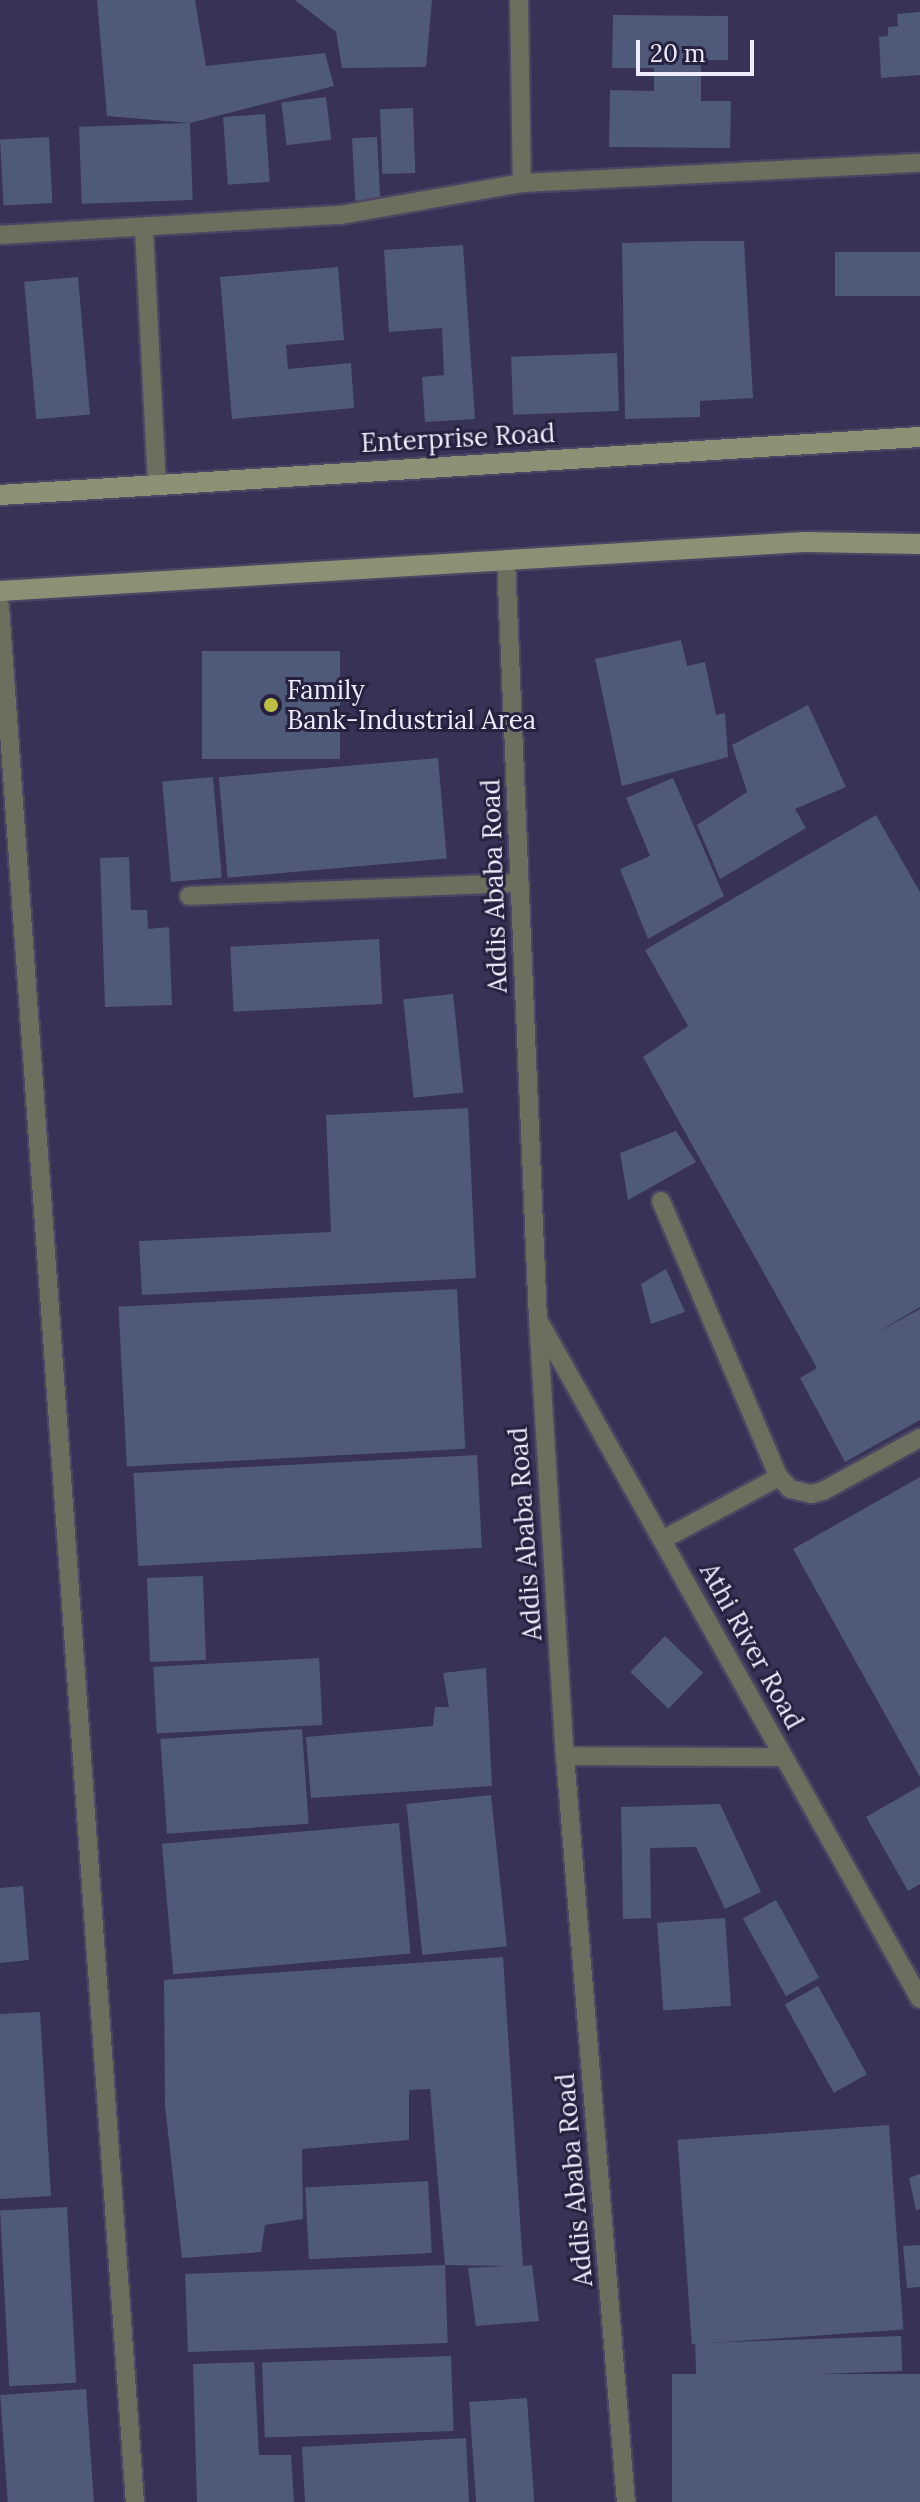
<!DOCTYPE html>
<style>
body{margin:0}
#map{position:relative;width:920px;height:2502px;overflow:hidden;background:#302b49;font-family:Lora,serif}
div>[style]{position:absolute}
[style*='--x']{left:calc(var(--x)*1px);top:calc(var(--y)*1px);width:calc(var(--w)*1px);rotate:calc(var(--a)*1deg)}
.built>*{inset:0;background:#383256;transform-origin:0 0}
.building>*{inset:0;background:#4f5979;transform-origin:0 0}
.roads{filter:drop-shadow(2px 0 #4b4662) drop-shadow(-2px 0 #4b4662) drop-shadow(0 2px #4b4662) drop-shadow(0 -2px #4b4662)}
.service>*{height:18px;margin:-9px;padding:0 9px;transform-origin:9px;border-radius:9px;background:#6c6e5e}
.secondary>*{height:20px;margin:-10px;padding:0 10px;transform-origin:10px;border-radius:10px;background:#8e9076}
.dots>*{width:22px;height:22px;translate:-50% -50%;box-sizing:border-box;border:4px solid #26213f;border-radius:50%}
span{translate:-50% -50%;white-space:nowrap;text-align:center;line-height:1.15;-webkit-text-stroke:6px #26213f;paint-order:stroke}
.street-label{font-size:26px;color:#eeecfc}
.poi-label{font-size:26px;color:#eeecfc}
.left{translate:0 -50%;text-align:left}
.scale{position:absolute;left:636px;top:40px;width:118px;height:36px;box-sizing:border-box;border:4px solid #eeecfc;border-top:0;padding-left:10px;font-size:24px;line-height:28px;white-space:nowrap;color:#eeecfc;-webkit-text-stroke:6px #26213f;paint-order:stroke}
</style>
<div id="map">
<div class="built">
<div style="left:0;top:0;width:920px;height:2502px"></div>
</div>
<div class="building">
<div style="clip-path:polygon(97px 0,195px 0,206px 66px,325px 53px,334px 86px,190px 123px,107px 116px)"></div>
<div style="clip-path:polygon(295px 0,432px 0,426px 67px,342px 68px,336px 32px)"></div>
<div style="clip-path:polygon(920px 12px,920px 75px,881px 78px,879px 37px,888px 36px,888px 27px,898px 26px,897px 14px)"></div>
<div style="clip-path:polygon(613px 15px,728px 16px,728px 60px,701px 60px,701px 101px,731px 101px,730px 148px,609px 147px,610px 90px,654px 91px,654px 68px,612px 68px)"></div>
<div style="left:326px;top:97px;width:43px;height:45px;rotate:83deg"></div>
<div style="left:413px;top:108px;width:65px;height:33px;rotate:88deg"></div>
<div style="left:265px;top:114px;width:68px;height:42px;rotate:86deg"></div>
<div style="left:190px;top:123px;width:77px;height:111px;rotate:88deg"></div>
<div style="left:49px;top:137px;width:66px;height:49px;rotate:87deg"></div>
<div style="left:377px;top:137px;width:64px;height:25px;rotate:87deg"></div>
<div style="clip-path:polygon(698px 241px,744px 241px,753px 398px,700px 401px,700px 417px,625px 419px,622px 243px)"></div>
<div style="clip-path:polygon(463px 245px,475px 419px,425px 422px,422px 377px,444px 375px,442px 328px,389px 332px,384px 250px)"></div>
<div style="left:920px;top:252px;width:44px;height:85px;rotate:90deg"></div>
<div style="clip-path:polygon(338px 267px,344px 340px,286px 345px,288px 369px,351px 363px,354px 408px,232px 419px,220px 277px)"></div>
<div style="left:78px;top:277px;width:138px;height:54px;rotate:85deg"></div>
<div style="left:617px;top:353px;width:58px;height:106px;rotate:88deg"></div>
<div style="clip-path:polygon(681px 640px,687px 666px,705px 662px,716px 715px,725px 713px,728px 757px,622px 786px,595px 659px)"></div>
<div style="left:340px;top:651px;width:108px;height:138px;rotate:90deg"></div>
<div style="clip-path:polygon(808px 705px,846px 787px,795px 809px,806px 828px,720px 879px,697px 825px,747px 792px,732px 745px)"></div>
<div style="left:438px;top:758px;width:101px;height:220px;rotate:85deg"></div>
<div style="left:213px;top:777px;width:101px;height:51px;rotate:85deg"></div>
<div style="clip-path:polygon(673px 778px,724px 896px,648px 939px,620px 869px,650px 856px,626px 798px)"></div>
<div style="clip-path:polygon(876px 815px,920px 892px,920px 1307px,874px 1334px,920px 1309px,920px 1420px,845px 1462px,800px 1378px,817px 1368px,643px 1057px,688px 1026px,645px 950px)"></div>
<div style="clip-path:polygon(129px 857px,131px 910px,147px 910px,148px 929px,169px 927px,172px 1005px,105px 1007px,100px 858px)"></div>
<div style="left:379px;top:939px;width:65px;height:149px;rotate:87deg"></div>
<div style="left:453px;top:994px;width:99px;height:50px;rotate:84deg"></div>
<div style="clip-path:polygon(468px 1108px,476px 1278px,142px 1295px,139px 1241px,331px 1232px,326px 1115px)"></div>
<div style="clip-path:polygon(676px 1131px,696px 1162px,628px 1200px,620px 1153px)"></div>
<div style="clip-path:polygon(666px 1269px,685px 1312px,651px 1324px,641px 1284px)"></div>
<div style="left:457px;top:1289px;width:160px;height:339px;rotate:87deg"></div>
<div style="left:477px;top:1455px;width:93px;height:344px;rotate:87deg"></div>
<div style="clip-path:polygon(920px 1477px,920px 1777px,793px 1549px)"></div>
<div style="left:203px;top:1576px;width:84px;height:56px;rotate:88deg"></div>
<div style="left:665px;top:1636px;width:53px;height:50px;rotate:44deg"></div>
<div style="left:319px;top:1658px;width:67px;height:166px;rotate:87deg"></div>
<div style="clip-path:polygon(486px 1668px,492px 1786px,311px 1798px,306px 1737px,433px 1726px,435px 1707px,449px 1707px,443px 1673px)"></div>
<div style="left:302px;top:1729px;width:95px;height:142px;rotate:86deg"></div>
<div style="clip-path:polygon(920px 1786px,920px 1884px,908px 1891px,866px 1817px)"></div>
<div style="left:491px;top:1795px;width:152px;height:85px;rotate:84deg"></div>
<div style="clip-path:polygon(720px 1804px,761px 1892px,725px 1909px,696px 1847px,650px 1848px,651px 1918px,623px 1919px,621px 1807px)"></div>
<div style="left:399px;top:1823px;width:131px;height:238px;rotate:85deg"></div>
<div style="clip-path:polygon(23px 1886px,29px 1960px,0 1963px,0 1888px)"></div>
<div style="left:776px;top:1900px;width:89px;height:38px;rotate:61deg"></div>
<div style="left:725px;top:1918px;width:88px;height:68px;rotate:86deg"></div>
<div style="clip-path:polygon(503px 1957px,523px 2266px,532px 2265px,539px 2321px,476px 2326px,468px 2268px,504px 2266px,445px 2265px,430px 2089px,409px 2090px,409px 2140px,302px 2149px,303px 2219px,265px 2225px,261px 2252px,182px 2258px,165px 2106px,164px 1980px)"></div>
<div style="left:818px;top:1986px;width:101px;height:38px;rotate:61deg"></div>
<div style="clip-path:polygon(40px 2012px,51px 2196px,0 2199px,0 2014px)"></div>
<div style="left:889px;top:2125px;width:205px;height:212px;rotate:86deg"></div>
<div style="clip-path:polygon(920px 2174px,920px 2209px,916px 2210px,909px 2178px)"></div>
<div style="left:428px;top:2181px;width:72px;height:123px;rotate:87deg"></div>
<div style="left:67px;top:2207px;width:176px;height:67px;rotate:87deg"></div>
<div style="clip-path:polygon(920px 2245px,920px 2287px,907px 2288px,903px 2246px)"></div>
<div style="left:445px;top:2265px;width:78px;height:260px;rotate:88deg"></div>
<div style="left:901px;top:2336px;width:35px;height:206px;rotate:88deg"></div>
<div style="left:451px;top:2356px;width:75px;height:189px;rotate:88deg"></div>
<div style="clip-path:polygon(254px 2362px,259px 2455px,291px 2455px,294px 2502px,197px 2502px,193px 2364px)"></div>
<div style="left:920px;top:2374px;width:128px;height:248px;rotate:90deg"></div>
<div style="left:86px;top:2389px;width:113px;height:86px;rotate:86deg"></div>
<div style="left:527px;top:2398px;width:104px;height:58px;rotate:86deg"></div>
<div style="clip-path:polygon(466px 2438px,469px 2502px,305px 2502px,302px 2447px)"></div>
</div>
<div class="roads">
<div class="service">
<div style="--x:519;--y:0;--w:183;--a:89.1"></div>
<div style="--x:144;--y:229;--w:253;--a:87.1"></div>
<div style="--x:0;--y:235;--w:341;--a:-3.4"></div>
<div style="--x:340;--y:215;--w:185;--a:-10"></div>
<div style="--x:522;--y:183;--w:399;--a:-2.9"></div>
<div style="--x:506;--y:560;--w:760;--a:87.59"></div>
<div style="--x:538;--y:1319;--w:438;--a:86.5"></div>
<div style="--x:565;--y:1756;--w:748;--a:85.33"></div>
<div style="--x:0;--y:606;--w:1901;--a:85.93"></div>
<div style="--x:189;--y:896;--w:330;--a:-2.3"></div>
<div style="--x:661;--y:1201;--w:300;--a:66.9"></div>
<div style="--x:779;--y:1477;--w:16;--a:47"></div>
<div style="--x:790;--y:1489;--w:22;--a:13"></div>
<div style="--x:811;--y:1494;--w:12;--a:-14"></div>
<div style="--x:823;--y:1491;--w:111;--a:-28.7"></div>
<div style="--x:541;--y:1325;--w:773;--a:60.65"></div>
<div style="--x:662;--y:1540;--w:133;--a:-28.3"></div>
<div style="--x:565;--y:1756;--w:219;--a:0.3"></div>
</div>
<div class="secondary">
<div style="--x:0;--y:495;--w:922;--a:-3.61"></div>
<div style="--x:0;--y:591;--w:805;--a:-3.49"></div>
<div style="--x:804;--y:542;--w:116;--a:1"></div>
</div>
</div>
<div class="dots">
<div style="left:271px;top:705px;background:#bdbf43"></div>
</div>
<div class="street-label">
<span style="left:458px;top:438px;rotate:-3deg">Enterprise Road</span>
<span style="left:494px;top:886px;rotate:-92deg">Addis Ababa Road</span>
<span style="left:525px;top:1534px;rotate:-94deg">Addis Ababa Road</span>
<span style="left:752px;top:1646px;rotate:61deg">Athi River Road</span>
<span style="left:574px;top:2180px;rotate:-95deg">Addis Ababa Road</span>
</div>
<div class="poi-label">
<span class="left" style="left:287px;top:705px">Family<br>Bank-Industrial Area</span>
</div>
<div class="scale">20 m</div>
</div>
